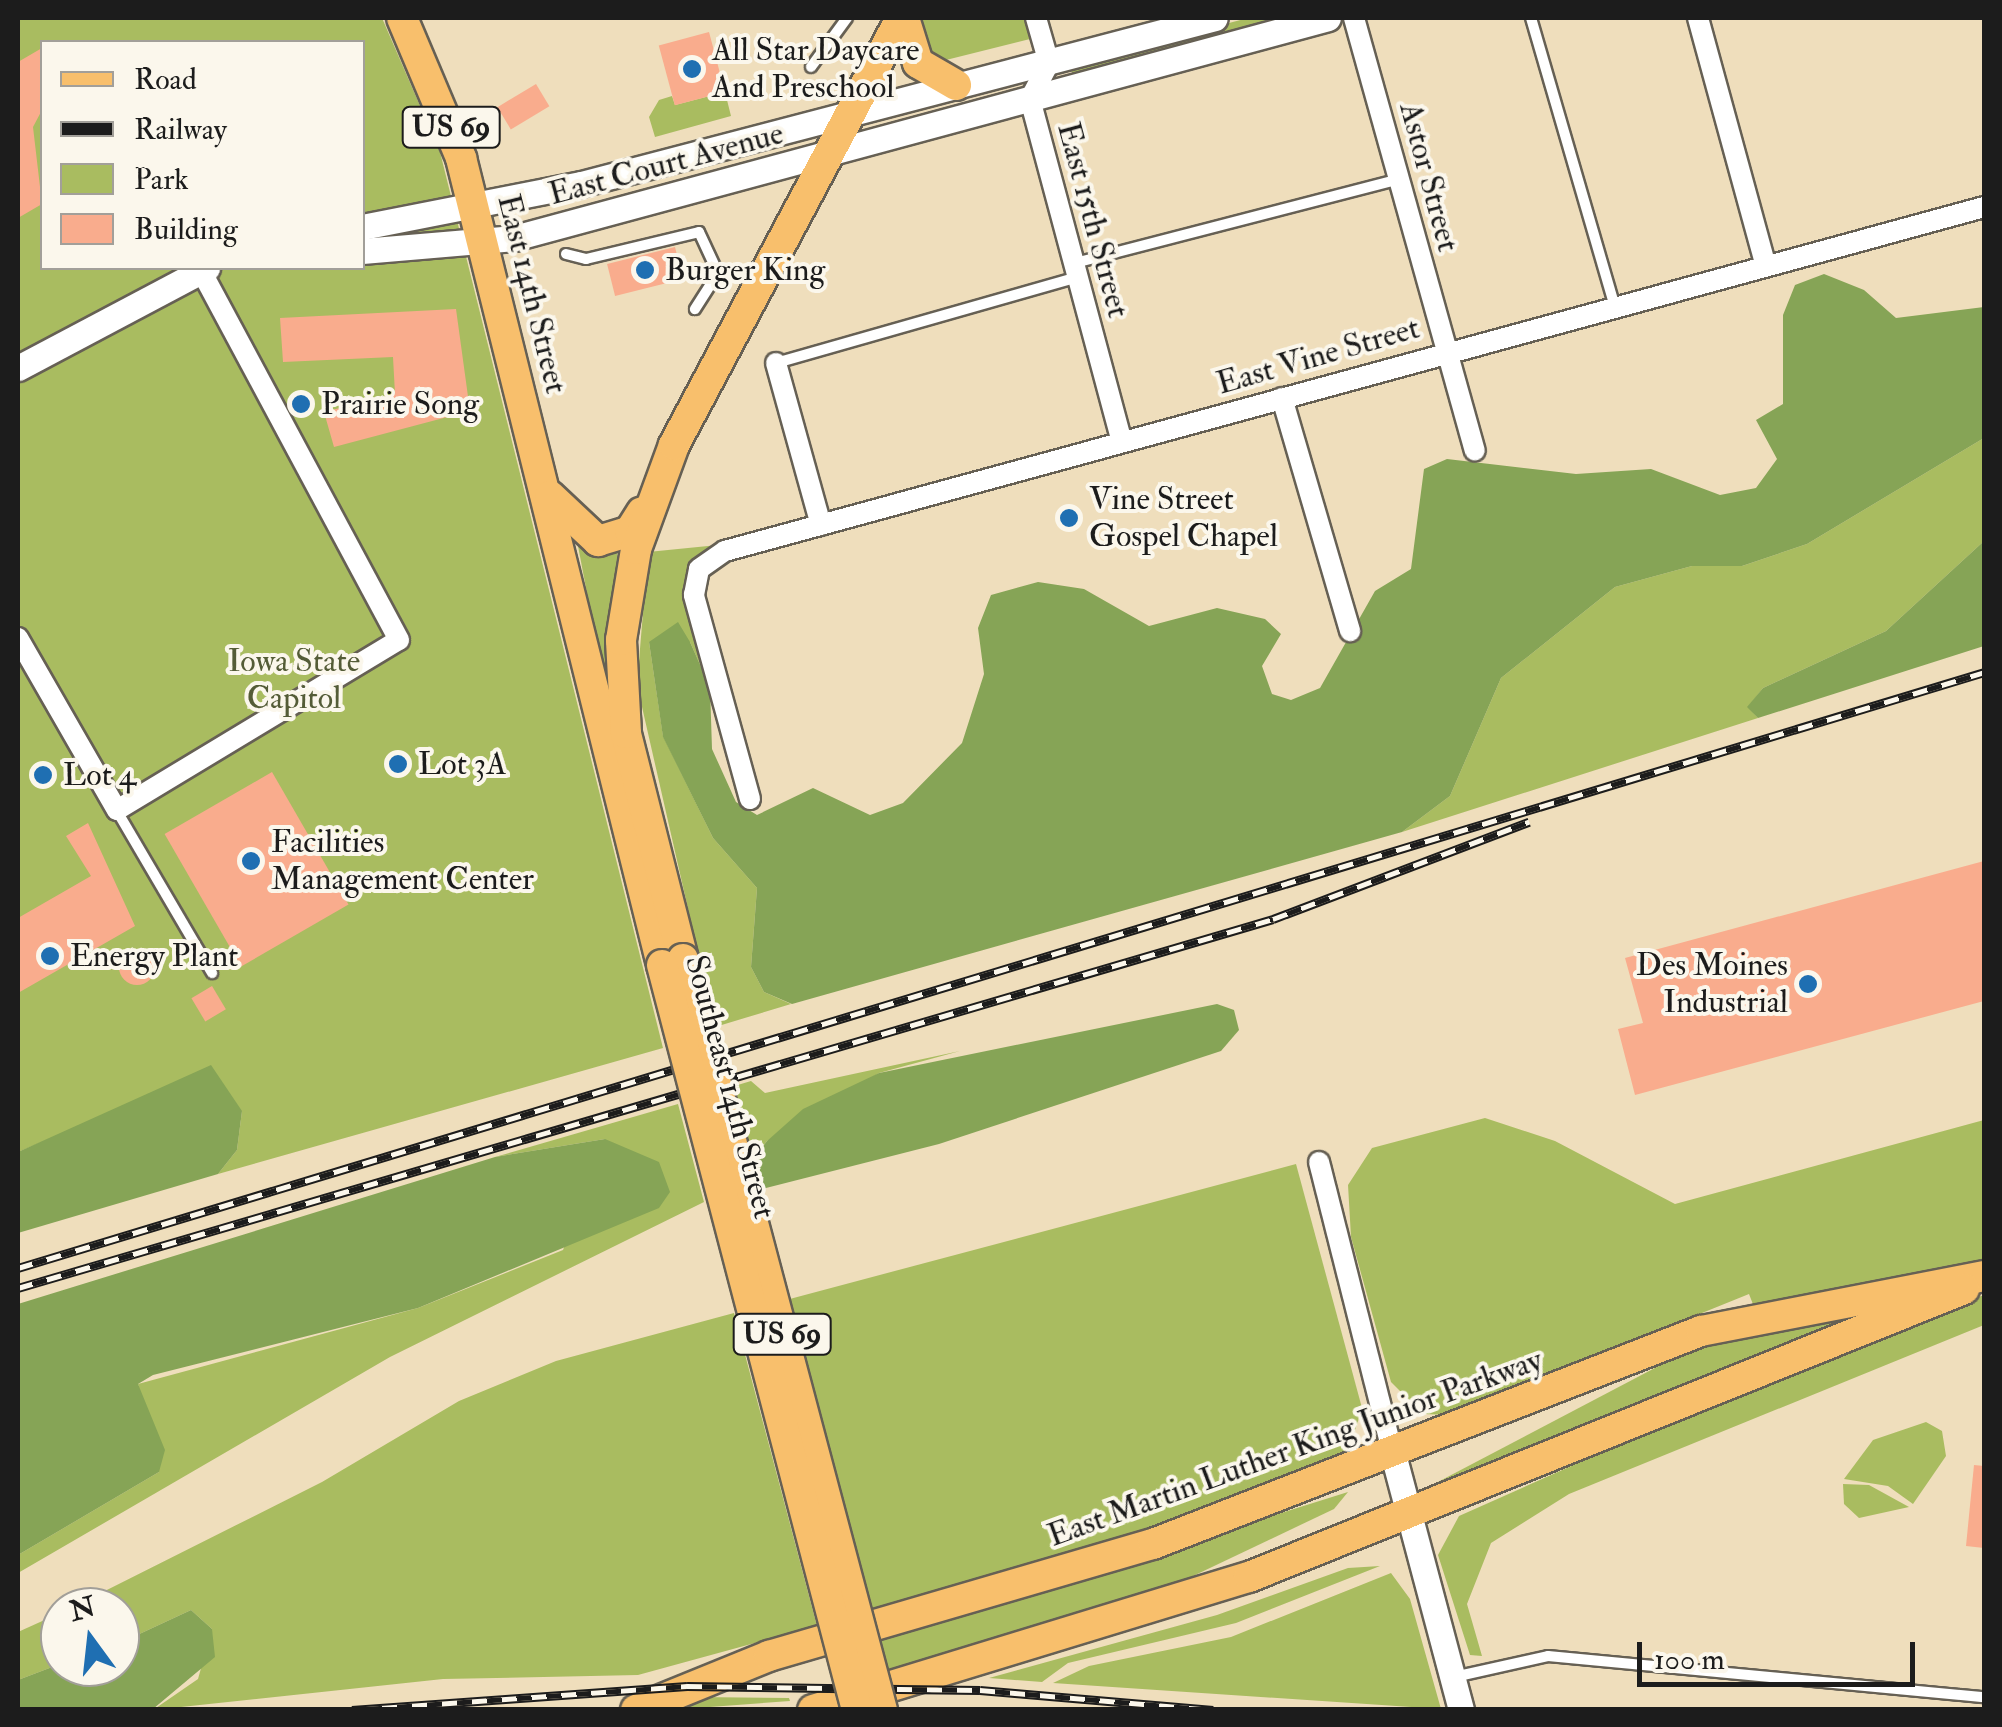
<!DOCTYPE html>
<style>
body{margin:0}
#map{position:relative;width:2002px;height:1727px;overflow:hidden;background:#efdebc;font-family:"IM FELL Double Pica",serif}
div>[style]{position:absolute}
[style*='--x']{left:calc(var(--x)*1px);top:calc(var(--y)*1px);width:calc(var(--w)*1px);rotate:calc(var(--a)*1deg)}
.green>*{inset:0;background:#a9bc60}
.forest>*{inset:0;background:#86a456}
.building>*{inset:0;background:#f9ac8d;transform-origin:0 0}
.round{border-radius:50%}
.roads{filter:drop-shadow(2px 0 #666054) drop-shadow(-2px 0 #666054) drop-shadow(0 2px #666054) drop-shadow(0 -2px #666054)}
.service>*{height:10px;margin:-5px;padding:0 5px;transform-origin:5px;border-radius:5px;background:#fff}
.minor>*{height:20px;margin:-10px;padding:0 10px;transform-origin:10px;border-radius:10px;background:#fff}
.tertiary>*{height:25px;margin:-12.5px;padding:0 12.5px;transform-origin:12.5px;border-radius:12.5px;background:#fff}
.primary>*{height:30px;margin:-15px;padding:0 15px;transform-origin:15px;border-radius:15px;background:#f8bf6c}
.rail>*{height:9px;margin-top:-4.5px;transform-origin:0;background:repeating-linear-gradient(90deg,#fbf7ec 0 15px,#1c1c1c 0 30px);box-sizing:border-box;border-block:2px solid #1c1c1c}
.bridges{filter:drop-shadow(2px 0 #666054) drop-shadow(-2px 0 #666054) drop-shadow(0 2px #666054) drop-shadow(0 -2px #666054)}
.primary-bridge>*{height:30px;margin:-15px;padding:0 15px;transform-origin:15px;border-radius:15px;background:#f8bf6c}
.dots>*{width:28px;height:28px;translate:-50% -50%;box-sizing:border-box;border:5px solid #fbf7ec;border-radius:50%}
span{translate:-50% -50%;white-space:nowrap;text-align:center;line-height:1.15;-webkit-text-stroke:8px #fbf7ec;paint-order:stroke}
.shield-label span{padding:2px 8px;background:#fbf7ec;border:2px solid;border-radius:8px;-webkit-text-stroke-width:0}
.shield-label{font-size:30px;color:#1c1c1c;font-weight:700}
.poi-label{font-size:32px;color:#1c1c1c}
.left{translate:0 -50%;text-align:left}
.right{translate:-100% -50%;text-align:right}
.street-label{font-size:32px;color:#1c1c1c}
.park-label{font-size:32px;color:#545c37}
.frame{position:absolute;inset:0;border:20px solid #1c1c1c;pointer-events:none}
.legend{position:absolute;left:40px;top:40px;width:325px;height:230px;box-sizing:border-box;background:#fbf7ec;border:2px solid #a29f99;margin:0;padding:12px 18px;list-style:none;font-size:30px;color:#1c1c1c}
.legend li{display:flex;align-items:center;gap:20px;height:50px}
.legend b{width:50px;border:2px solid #a29f99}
.north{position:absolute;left:40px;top:1587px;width:100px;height:100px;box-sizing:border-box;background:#fbf7ec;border:2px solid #a29f99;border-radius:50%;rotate:345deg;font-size:28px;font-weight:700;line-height:40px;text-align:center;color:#1c1c1c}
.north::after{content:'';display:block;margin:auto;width:35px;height:45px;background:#1f6fb2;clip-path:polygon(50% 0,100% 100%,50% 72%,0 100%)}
.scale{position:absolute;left:1637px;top:1642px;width:278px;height:45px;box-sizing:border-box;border:5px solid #1c1c1c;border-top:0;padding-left:12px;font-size:30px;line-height:35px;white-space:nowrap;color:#1c1c1c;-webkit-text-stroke:8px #fbf7ec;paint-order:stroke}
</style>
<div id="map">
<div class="green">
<div style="clip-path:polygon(evenodd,18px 18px,382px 18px,440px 152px,663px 1048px,218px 1174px,237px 1150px,242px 1111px,80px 1126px,18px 1152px,18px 18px,42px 42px,362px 42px,362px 268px,42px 268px,42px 42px)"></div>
<div style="clip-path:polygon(916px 18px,1025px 18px,1030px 39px,930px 64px)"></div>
<div style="clip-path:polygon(1248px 18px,1295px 18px,1073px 77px,1070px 65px)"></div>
<div style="clip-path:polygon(725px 92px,731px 116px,655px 137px,649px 117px,659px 100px,672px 96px,675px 105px)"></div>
<div style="clip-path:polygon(1984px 438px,1984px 541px,1886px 631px,1763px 688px,1748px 707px,1758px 718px,1402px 832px,1450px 796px,1501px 678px,1615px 587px,1692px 566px,1742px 566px,1807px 544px)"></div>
<div style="clip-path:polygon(718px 545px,692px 567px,710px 687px,690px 642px,649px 642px,663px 736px,713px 838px,757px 888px,751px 967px,764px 992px,791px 1004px,715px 1027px,637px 685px,648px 552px)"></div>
<div style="clip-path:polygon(578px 546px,618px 548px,607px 672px,602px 672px)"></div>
<div style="clip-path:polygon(960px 1051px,879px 1073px,767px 1141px,750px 1163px,731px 1087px,751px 1081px,765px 1093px)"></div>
<div style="clip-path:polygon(678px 1104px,704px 1202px,390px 1357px,18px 1573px,18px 1555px,159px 1472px,138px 1384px,418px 1308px,563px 1250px,605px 1139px,495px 1157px)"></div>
<div style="clip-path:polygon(1485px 1118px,1555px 1141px,1675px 1204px,1984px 1120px,1984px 1260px,1756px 1312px,1749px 1294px,1450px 1415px,1423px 1414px,1391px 1382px,1351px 1237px,1348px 1185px,1372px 1148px)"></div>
<div style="clip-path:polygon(1296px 1164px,1362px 1408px,1348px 1454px,1164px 1524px,869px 1612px,786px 1300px)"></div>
<div style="clip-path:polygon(1928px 1292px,1443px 1485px,1434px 1484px,1691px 1349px)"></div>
<div style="clip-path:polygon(1984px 1295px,1984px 1325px,1569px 1494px,1491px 1543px,1467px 1604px,1482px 1656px,1470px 1655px,1438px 1555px,1459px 1516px,1785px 1371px)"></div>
<div style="clip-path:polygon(734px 1313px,817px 1626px,638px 1675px,443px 1679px,153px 1710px,198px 1679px,212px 1629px,191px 1610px,120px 1643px,120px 1607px,73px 1607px,322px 1482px,459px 1401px,556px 1361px)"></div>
<div style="clip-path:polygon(1926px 1422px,1942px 1431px,1946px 1456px,1913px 1504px,1888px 1486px,1844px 1479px,1873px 1440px)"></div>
<div style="clip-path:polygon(1843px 1484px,1869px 1485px,1909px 1507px,1859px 1518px,1844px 1504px)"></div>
<div style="clip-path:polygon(1348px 1492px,1334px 1509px,1151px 1596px,885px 1675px,876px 1641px)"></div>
<div style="clip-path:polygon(1380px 1566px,1236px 1623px,1068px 1663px,1042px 1682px,989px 1678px,1217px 1615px,1348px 1568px)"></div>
<div style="clip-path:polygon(1391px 1573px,1410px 1599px,1441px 1709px,1053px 1683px,1089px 1666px,1231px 1637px)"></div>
<div style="clip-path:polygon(60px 1613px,60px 1664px,18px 1680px,18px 1632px)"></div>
<div style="clip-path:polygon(696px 1697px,789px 1698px,790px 1701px,669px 1710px)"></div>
</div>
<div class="forest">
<div style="clip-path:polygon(1824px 274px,1864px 290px,1896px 318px,1984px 307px,1984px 438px,1807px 544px,1742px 566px,1692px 566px,1615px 587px,1501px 678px,1450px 796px,1402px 832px,792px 1004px,764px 992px,751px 967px,757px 888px,713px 838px,663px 737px,649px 642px,678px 622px,690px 642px,710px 687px,712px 749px,736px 802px,757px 815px,813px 788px,870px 815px,903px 803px,962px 743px,984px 674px,978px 628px,991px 595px,1038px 582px,1084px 589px,1149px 626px,1217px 608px,1265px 619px,1281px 634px,1262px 666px,1272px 694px,1291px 700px,1320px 688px,1375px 591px,1411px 569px,1424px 469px,1447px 459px,1576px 474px,1651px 469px,1720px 495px,1756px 488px,1777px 459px,1756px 420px,1783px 404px,1783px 315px,1795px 285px)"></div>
<div style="clip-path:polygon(1984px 541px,1984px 646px,1758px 718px,1747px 707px,1763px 688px,1886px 631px)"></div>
<div style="clip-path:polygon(1217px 1004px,1234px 1010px,1239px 1030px,1221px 1051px,939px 1144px,758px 1190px,750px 1163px,767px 1141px,803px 1109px,879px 1073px)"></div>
<div style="clip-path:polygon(211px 1065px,242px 1111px,237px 1150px,218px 1174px,18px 1233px,18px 1152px)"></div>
<div style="clip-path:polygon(605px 1139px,659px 1162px,670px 1192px,659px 1208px,418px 1308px,153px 1375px,138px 1384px,165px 1450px,159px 1472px,18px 1555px,18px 1304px,495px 1157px)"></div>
<div style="clip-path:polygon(191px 1610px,212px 1629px,215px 1657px,153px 1709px,18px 1709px,18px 1680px,60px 1664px,120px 1667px,120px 1643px)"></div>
</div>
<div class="building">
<div style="left:709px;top:32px;width:62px;height:52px;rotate:75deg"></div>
<div style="clip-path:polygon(42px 48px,42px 110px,33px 127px,42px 204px,18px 218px,18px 62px)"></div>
<div style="left:536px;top:84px;width:26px;height:45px;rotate:59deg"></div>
<div style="left:675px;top:247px;width:33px;height:70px;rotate:76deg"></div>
<div style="clip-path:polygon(456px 309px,470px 411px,334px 447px,324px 412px,395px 394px,393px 357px,283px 362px,280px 318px)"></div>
<div style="left:272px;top:772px;width:153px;height:124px;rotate:60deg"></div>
<div style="clip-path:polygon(88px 823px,135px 926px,18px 993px,18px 918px,91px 876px,66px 836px)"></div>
<div style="clip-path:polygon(1984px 861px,1984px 1001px,1635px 1095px,1618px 1029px,1643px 1023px,1625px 958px)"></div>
<div class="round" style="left:119px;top:949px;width:36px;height:36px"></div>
<div style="left:212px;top:986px;width:27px;height:24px;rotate:59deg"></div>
<div style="clip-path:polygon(1974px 1465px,1984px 1466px,1984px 1548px,1966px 1546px)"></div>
</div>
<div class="roads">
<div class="service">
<div style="--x:1531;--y:18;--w:301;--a:73.8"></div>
<div style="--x:811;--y:67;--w:61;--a:-53.7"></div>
<div style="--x:566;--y:254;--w:21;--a:14"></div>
<div style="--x:586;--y:259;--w:116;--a:-13.4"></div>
<div style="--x:699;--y:232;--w:45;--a:65.1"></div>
<div style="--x:718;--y:273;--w:43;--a:122.6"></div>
<div style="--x:1075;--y:263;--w:335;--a:-14.5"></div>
<div style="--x:776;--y:363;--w:314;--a:-15.9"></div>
<div style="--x:117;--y:811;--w:188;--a:59.6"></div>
<div style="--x:1454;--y:1677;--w:96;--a:-12.6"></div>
<div style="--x:1548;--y:1656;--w:438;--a:5.4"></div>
</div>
<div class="minor">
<div style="--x:1036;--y:18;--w:47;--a:73.9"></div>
<div style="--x:1049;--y:63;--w:41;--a:117.8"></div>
<div style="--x:1030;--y:99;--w:355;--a:75"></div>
<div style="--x:1354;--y:18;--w:449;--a:74.4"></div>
<div style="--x:1698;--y:18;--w:257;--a:74.7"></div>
<div style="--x:776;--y:363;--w:168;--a:74.5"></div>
<div style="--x:1282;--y:398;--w:243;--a:73.7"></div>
<div style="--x:18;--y:638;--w:198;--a:60.1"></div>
<div style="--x:117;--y:810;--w:329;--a:-31.1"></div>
<div style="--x:399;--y:640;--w:420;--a:-118.2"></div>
<div style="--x:750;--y:799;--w:212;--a:-105.4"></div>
<div style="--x:694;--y:595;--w:26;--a:-79"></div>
<div style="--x:699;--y:569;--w:32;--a:-35"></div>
<div style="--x:725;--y:551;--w:1305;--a:-15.28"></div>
<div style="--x:1319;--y:1162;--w:301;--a:75.8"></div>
</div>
<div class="tertiary">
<div style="--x:362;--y:227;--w:223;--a:-11.1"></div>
<div style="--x:581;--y:184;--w:655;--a:-14.67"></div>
<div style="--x:362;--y:251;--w:153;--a:-4.9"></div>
<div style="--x:514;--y:238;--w:843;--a:-15.12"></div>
<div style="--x:18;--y:368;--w:214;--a:-27.9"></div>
<div style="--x:1393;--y:1454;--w:265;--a:75.1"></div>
</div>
<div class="primary">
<div style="--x:402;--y:18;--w:152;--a:67.1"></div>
<div style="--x:461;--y:158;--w:832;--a:76.01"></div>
<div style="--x:904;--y:18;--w:47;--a:72.7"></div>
<div style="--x:918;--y:63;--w:44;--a:30.1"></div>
<div style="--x:550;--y:496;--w:66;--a:43.2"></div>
<div style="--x:598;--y:541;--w:34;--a:-17"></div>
<div style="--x:630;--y:531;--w:22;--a:-58"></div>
<div style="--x:683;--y:959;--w:233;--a:-104.2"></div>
<div style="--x:626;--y:733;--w:93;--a:-93.1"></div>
<div style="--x:621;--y:640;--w:92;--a:-80.6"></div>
<div style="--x:636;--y:549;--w:111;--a:-69.9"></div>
<div style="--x:674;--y:445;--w:484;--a:-62"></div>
<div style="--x:636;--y:1710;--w:144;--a:-22.1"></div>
<div style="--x:769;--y:1656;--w:400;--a:-16.3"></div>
<div style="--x:1153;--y:1544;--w:588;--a:-21.24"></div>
<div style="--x:1701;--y:1331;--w:288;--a:-11"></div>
<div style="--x:813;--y:1710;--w:456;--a:-17"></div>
<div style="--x:1249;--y:1577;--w:771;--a:-21.94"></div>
</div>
</div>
<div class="rail">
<div style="--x:18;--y:1268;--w:2054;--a:-16.86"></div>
<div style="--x:18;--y:1288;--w:1308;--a:-16.38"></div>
<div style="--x:1273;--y:919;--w:274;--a:-20.8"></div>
<div style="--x:352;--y:1710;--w:336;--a:-4.1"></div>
<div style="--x:687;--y:1686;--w:293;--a:0.8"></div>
<div style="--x:980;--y:1690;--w:234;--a:4.9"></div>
</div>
<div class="bridges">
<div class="primary-bridge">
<div style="--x:683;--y:959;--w:777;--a:75.16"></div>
<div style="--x:662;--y:965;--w:770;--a:75.33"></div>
</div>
</div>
<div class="dots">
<div style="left:692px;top:69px;background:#1f6fb2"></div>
<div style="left:645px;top:270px;background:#1f6fb2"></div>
<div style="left:301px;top:404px;background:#1f6fb2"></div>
<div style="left:1069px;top:518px;background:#1f6fb2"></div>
<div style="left:398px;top:764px;background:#1f6fb2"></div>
<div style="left:43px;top:775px;background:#1f6fb2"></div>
<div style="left:251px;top:861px;background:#1f6fb2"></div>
<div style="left:50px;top:956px;background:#1f6fb2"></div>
<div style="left:1808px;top:984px;background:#1f6fb2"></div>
</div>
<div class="shield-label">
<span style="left:451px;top:127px">US 69</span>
<span style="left:782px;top:1334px">US 69</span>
</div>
<div class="poi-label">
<span class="left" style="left:712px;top:69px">All Star Daycare<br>And Preschool</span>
<span class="left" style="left:665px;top:270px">Burger King</span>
<span class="left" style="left:321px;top:404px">Prairie Song</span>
<span class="left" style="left:1089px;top:518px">Vine Street<br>Gospel Chapel</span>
<span class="left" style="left:418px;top:764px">Lot 3A</span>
<span class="left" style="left:63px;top:775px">Lot 4</span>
<span class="left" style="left:271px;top:861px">Facilities<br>Management Center</span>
<span class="left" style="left:70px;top:956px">Energy Plant</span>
<span class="right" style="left:1788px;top:984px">Des Moines<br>Industrial</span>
</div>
<div class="street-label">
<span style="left:666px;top:164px;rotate:-15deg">East Court Avenue</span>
<span style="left:1429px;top:177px;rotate:75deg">Astor Street</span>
<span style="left:1093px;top:220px;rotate:75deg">East 15th Street</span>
<span style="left:532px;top:294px;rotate:76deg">East 14th Street</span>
<span style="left:1318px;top:356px;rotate:-16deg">East Vine Street</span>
<span style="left:730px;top:1087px;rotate:75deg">Southeast 14th Street</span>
<span style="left:1295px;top:1448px;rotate:-20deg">East Martin Luther King Junior Parkway</span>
</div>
<div class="park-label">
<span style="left:294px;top:680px">Iowa State<br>Capitol</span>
</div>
<div class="frame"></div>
<ul class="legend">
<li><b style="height:12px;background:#f8bf6c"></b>Road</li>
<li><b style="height:12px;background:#1c1c1c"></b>Railway</li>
<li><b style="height:28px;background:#a9bc60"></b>Park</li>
<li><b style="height:28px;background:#f9ac8d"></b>Building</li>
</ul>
<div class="north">N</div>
<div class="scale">100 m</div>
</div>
